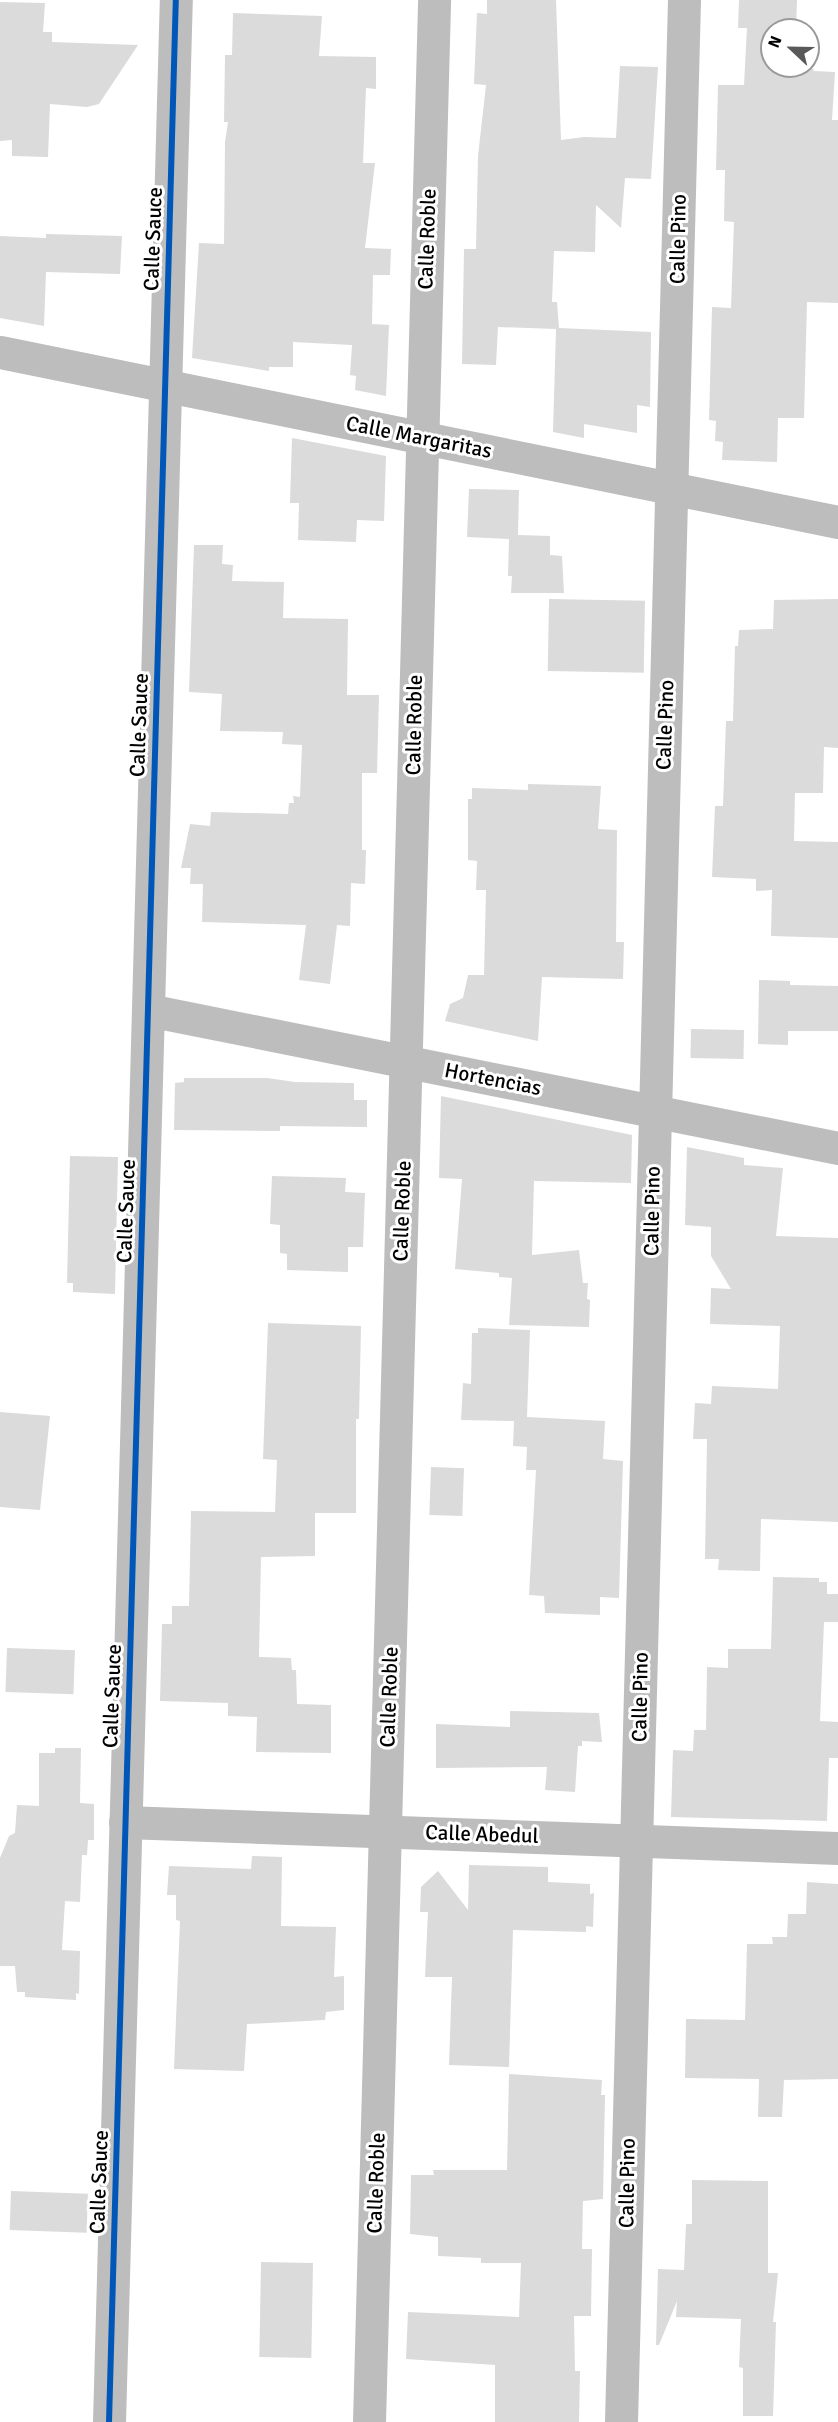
<!DOCTYPE html>
<style>
body{margin:0}
#map{position:relative;width:838px;height:2422px;overflow:hidden;background:#fff;font-family:Signika,sans-serif}
div>[style]{position:absolute}
[style*='--x']{left:calc(var(--x)*1px);top:calc(var(--y)*1px);width:calc(var(--w)*1px);rotate:calc(var(--a)*1deg)}
.building>*{inset:0;background:#dbdbdb;transform-origin:0 0}
.street>*{height:33px;margin:-16.5px;padding:0 16.5px;transform-origin:16.5px;border-radius:16.5px;background:#bdbdbd}
.cycleway>*{height:6px;margin:-3px;padding:0 3px;transform-origin:3px;border-radius:3px;background:#0057b8}
span{translate:-50% -50%;white-space:nowrap;text-align:center;line-height:1.15;-webkit-text-stroke:6px #fff;paint-order:stroke}
.street-label{font-size:21px;color:#000}
.north{position:absolute;left:760px;top:18px;width:60px;height:60px;box-sizing:border-box;background:#fff;border:2px solid #999;border-radius:50%;rotate:292deg;font-size:16px;font-weight:700;line-height:24px;text-align:center;color:#000}
.north::after{content:'';display:block;margin:auto;width:21px;height:27px;background:#595959;clip-path:polygon(50% 0,100% 100%,50% 72%,0 100%)}
</style>
<div id="map">
<div class="building">
<div style="clip-path:polygon(487px 0,556px 0,561px 140px,584px 137px,616px 138px,620px 66px,658px 67px,651px 179px,625px 178px,621px 228px,596px 205px,595px 252px,554px 251px,552px 302px,557px 302px,559px 328px,651px 332px,650px 407px,637px 405px,637px 433px,584px 424px,584px 438px,553px 432px,556px 329px,498px 327px,496px 365px,462px 364px,464px 249px,476px 249px,478px 156px,486px 85px,474px 84px,477px 13px,487px 14px)"></div>
<div style="clip-path:polygon(739px 0,797px 0,796px 30px,772px 30px,772px 66px,795px 66px,814px 69px,813px 71px,835px 72px,832px 120px,838px 120px,838px 303px,807px 302px,804px 418px,778px 418px,777px 462px,722px 460px,723px 442px,715px 441px,716px 421px,709px 420px,712px 307px,731px 308px,734px 222px,724px 221px,725px 170px,716px 170px,718px 85px,744px 85px,747px 28px,738px 28px)"></div>
<div style="clip-path:polygon(0 2px,45px 3px,43px 32px,52px 32px,52px 42px,138px 45px,99px 104px,87px 107px,50px 104px,48px 157px,12px 156px,12px 140px,0 141px)"></div>
<div style="clip-path:polygon(233px 13px,322px 16px,319px 56px,376px 57px,376px 89px,366px 88px,363px 163px,375px 163px,365px 248px,391px 249px,390px 275px,373px 275px,372px 324px,389px 325px,386px 396px,355px 390px,356px 376px,350px 375px,352px 345px,293px 342px,293px 367px,269px 367px,269px 371px,192px 358px,199px 243px,224px 244px,225px 142px,228px 122px,224px 122px,225px 55px,232px 55px)"></div>
<div style="clip-path:polygon(46px 234px,122px 236px,120px 274px,46px 272px,44px 326px,0 318px,0 236px,46px 238px)"></div>
<div style="clip-path:polygon(292px 438px,386px 456px,384px 521px,357px 520px,356px 542px,298px 540px,299px 503px,290px 503px)"></div>
<div style="clip-path:polygon(469px 489px,519px 490px,518px 535px,550px 536px,550px 555px,562px 556px,564px 593px,511px 593px,512px 576px,508px 576px,509px 539px,467px 537px)"></div>
<div style="clip-path:polygon(194px 545px,223px 545px,222px 564px,233px 565px,232px 581px,284px 582px,283px 618px,348px 619px,347px 695px,379px 695px,377px 773px,362px 773px,362px 850px,366px 850px,365px 884px,351px 883px,350px 926px,337px 925px,330px 984px,299px 980px,306px 925px,202px 922px,203px 884px,190px 884px,191px 868px,181px 868px,190px 824px,210px 826px,211px 812px,288px 814px,289px 803px,294px 803px,293px 796px,300px 797px,302px 745px,282px 744px,283px 732px,220px 731px,222px 694px,189px 692px)"></div>
<div style="left:549px;top:599px;width:96px;height:72px;rotate:1deg"></div>
<div style="clip-path:polygon(838px 599px,838px 748px,824px 747px,823px 793px,795px 793px,794px 841px,838px 842px,838px 938px,771px 936px,772px 890px,756px 891px,756px 879px,712px 877px,715px 806px,723px 806px,726px 721px,733px 721px,735px 646px,738px 646px,739px 630px,773px 629px,774px 600px)"></div>
<div style="clip-path:polygon(528px 784px,601px 786px,598px 829px,617px 830px,616px 942px,624px 942px,623px 979px,542px 977px,538px 1041px,445px 1021px,450px 1004px,463px 998px,468px 975px,484px 975px,486px 890px,476px 890px,477px 861px,468px 860px,468px 799px,472px 799px,472px 788px,528px 790px)"></div>
<div style="clip-path:polygon(759px 980px,790px 981px,790px 985px,838px 986px,838px 1031px,788px 1031px,788px 1045px,758px 1044px)"></div>
<div style="left:691px;top:1029px;width:53px;height:29px;rotate:1deg"></div>
<div style="clip-path:polygon(184px 1078px,267px 1078px,295px 1082px,354px 1083px,354px 1100px,367px 1100px,367px 1127px,280px 1126px,280px 1131px,174px 1130px,175px 1083px,184px 1082px)"></div>
<div style="clip-path:polygon(441px 1096px,632px 1135px,631px 1183px,534px 1181px,532px 1255px,579px 1250px,583px 1283px,588px 1283px,587px 1299px,590px 1300px,589px 1327px,509px 1325px,512px 1278px,499px 1277px,499px 1273px,455px 1269px,462px 1179px,439px 1178px)"></div>
<div style="clip-path:polygon(687px 1147px,744px 1158px,744px 1165px,783px 1168px,776px 1236px,838px 1238px,838px 1522px,761px 1519px,760px 1571px,718px 1570px,719px 1559px,705px 1559px,707px 1439px,693px 1439px,695px 1403px,711px 1404px,712px 1386px,778px 1389px,780px 1326px,710px 1324px,711px 1288px,731px 1289px,711px 1256px,711px 1227px,685px 1225px)"></div>
<div style="clip-path:polygon(70px 1156px,118px 1157px,115px 1294px,73px 1292px,73px 1283px,67px 1283px)"></div>
<div style="clip-path:polygon(272px 1176px,346px 1178px,345px 1192px,365px 1193px,363px 1247px,348px 1247px,348px 1272px,287px 1270px,287px 1254px,280px 1253px,280px 1225px,270px 1224px)"></div>
<div style="clip-path:polygon(268px 1323px,361px 1326px,359px 1419px,356px 1419px,356px 1513px,315px 1513px,315px 1556px,261px 1557px,259px 1657px,291px 1658px,292px 1670px,296px 1670px,297px 1704px,331px 1705px,331px 1753px,256px 1752px,257px 1717px,228px 1716px,228px 1703px,160px 1701px,162px 1624px,172px 1624px,172px 1606px,189px 1606px,191px 1511px,275px 1512px,277px 1460px,263px 1459px)"></div>
<div style="clip-path:polygon(478px 1328px,530px 1330px,527px 1417px,605px 1421px,603px 1459px,623px 1461px,619px 1598px,600px 1597px,600px 1615px,545px 1613px,544px 1596px,529px 1595px,536px 1470px,526px 1470px,527px 1447px,513px 1446px,514px 1421px,461px 1420px,463px 1383px,471px 1384px,472px 1333px,478px 1333px)"></div>
<div style="clip-path:polygon(0 1412px,50px 1416px,40px 1510px,0 1507px)"></div>
<div style="left:431px;top:1467px;width:33px;height:48px;rotate:2deg"></div>
<div style="clip-path:polygon(773px 1577px,819px 1578px,819px 1582px,827px 1582px,827px 1594px,838px 1594px,838px 1622px,824px 1622px,820px 1721px,838px 1722px,838px 1758px,829px 1758px,827px 1821px,671px 1817px,673px 1750px,693px 1751px,694px 1730px,706px 1730px,707px 1667px,728px 1668px,728px 1649px,771px 1649px)"></div>
<div style="left:7px;top:1648px;width:68px;height:44px;rotate:2deg"></div>
<div style="clip-path:polygon(510px 1711px,599px 1713px,602px 1742px,582px 1741px,582px 1746px,578px 1746px,575px 1792px,545px 1790px,547px 1767px,436px 1768px,436px 1724px,510px 1727px)"></div>
<div style="clip-path:polygon(55px 1748px,81px 1748px,80px 1803px,94px 1804px,94px 1840px,88px 1840px,87px 1855px,82px 1855px,80px 1902px,65px 1901px,62px 1950px,80px 1951px,79px 1994px,76px 1993px,76px 2000px,25px 1997px,25px 1992px,17px 1992px,15px 1966px,0 1966px,0 1858px,9px 1836px,15px 1833px,17px 1805px,39px 1806px,39px 1753px,55px 1753px)"></div>
<div style="clip-path:polygon(252px 1856px,282px 1857px,281px 1926px,336px 1927px,334px 1977px,344px 1976px,344px 2010px,326px 2012px,325px 2020px,247px 2024px,244px 2071px,174px 2069px,180px 1921px,176px 1920px,176px 1895px,167px 1895px,169px 1866px,251px 1869px)"></div>
<div style="clip-path:polygon(469px 1865px,548px 1867px,548px 1882px,590px 1884px,590px 1894px,594px 1893px,593px 1927px,586px 1926px,586px 1932px,513px 1930px,509px 2067px,449px 2065px,452px 1977px,425px 1977px,428px 1912px,420px 1912px,421px 1887px,438px 1871px,468px 1910px)"></div>
<div style="clip-path:polygon(807px 1882px,838px 1884px,838px 2079px,784px 2080px,782px 2117px,758px 2117px,759px 2079px,685px 2078px,686px 2019px,745px 2020px,747px 1944px,773px 1944px,772px 1937px,787px 1937px,788px 1914px,806px 1914px)"></div>
<div style="clip-path:polygon(509px 2074px,602px 2080px,601px 2095px,605px 2095px,603px 2199px,583px 2201px,582px 2249px,592px 2249px,591px 2316px,574px 2316px,575px 2371px,580px 2371px,579px 2422px,495px 2422px,495px 2365px,406px 2359px,408px 2312px,519px 2317px,521px 2263px,481px 2263px,481px 2258px,438px 2256px,438px 2237px,410px 2234px,411px 2175px,434px 2175px,433px 2170px,507px 2170px)"></div>
<div style="clip-path:polygon(692px 2180px,768px 2181px,768px 2273px,778px 2273px,773px 2322px,776px 2322px,773px 2416px,743px 2416px,743px 2368px,739px 2367px,741px 2319px,676px 2317px,677px 2301px,659px 2345px,656px 2345px,658px 2269px,684px 2270px,686px 2224px,692px 2224px)"></div>
<div style="left:11px;top:2191px;width:77px;height:39px;rotate:2deg"></div>
<div style="left:261px;top:2262px;width:52px;height:95px;rotate:1deg"></div>
</div>
<div class="street">
<div style="--x:0;--y:352;--w:855;--a:11.47"></div>
<div style="--x:148;--y:1010;--w:704;--a:11.31"></div>
<div style="--x:125;--y:1822;--w:713;--a:2.09"></div>
<div style="--x:109;--y:2422;--w:2423;--a:-88.42"></div>
<div style="--x:369;--y:2422;--w:2423;--a:-88.46"></div>
<div style="--x:621;--y:2422;--w:2423;--a:-88.51"></div>
</div>
<div class="cycleway">
<div style="--x:109;--y:2422;--w:2423;--a:-88.42"></div>
</div>
<div class="street-label">
<span style="left:153px;top:239px;rotate:-88deg">Calle Sauce</span>
<span style="left:427px;top:239px;rotate:-88deg">Calle Roble</span>
<span style="left:678px;top:239px;rotate:-89deg">Calle Pino</span>
<span style="left:419px;top:437px;rotate:11deg">Calle Margaritas</span>
<span style="left:139px;top:725px;rotate:-88deg">Calle Sauce</span>
<span style="left:414px;top:725px;rotate:-89deg">Calle Roble</span>
<span style="left:665px;top:725px;rotate:-88deg">Calle Pino</span>
<span style="left:493px;top:1079px;rotate:11deg">Hortencias</span>
<span style="left:126px;top:1211px;rotate:-88deg">Calle Sauce</span>
<span style="left:402px;top:1211px;rotate:-88deg">Calle Roble</span>
<span style="left:652px;top:1211px;rotate:-89deg">Calle Pino</span>
<span style="left:112px;top:1696px;rotate:-88deg">Calle Sauce</span>
<span style="left:389px;top:1697px;rotate:-88deg">Calle Roble</span>
<span style="left:640px;top:1697px;rotate:-89deg">Calle Pino</span>
<span style="left:482px;top:1834px;rotate:2deg">Calle Abedul</span>
<span style="left:99px;top:2182px;rotate:-88deg">Calle Sauce</span>
<span style="left:376px;top:2183px;rotate:-88deg">Calle Roble</span>
<span style="left:627px;top:2183px;rotate:-89deg">Calle Pino</span>
</div>
<div class="north">N</div>
</div>
